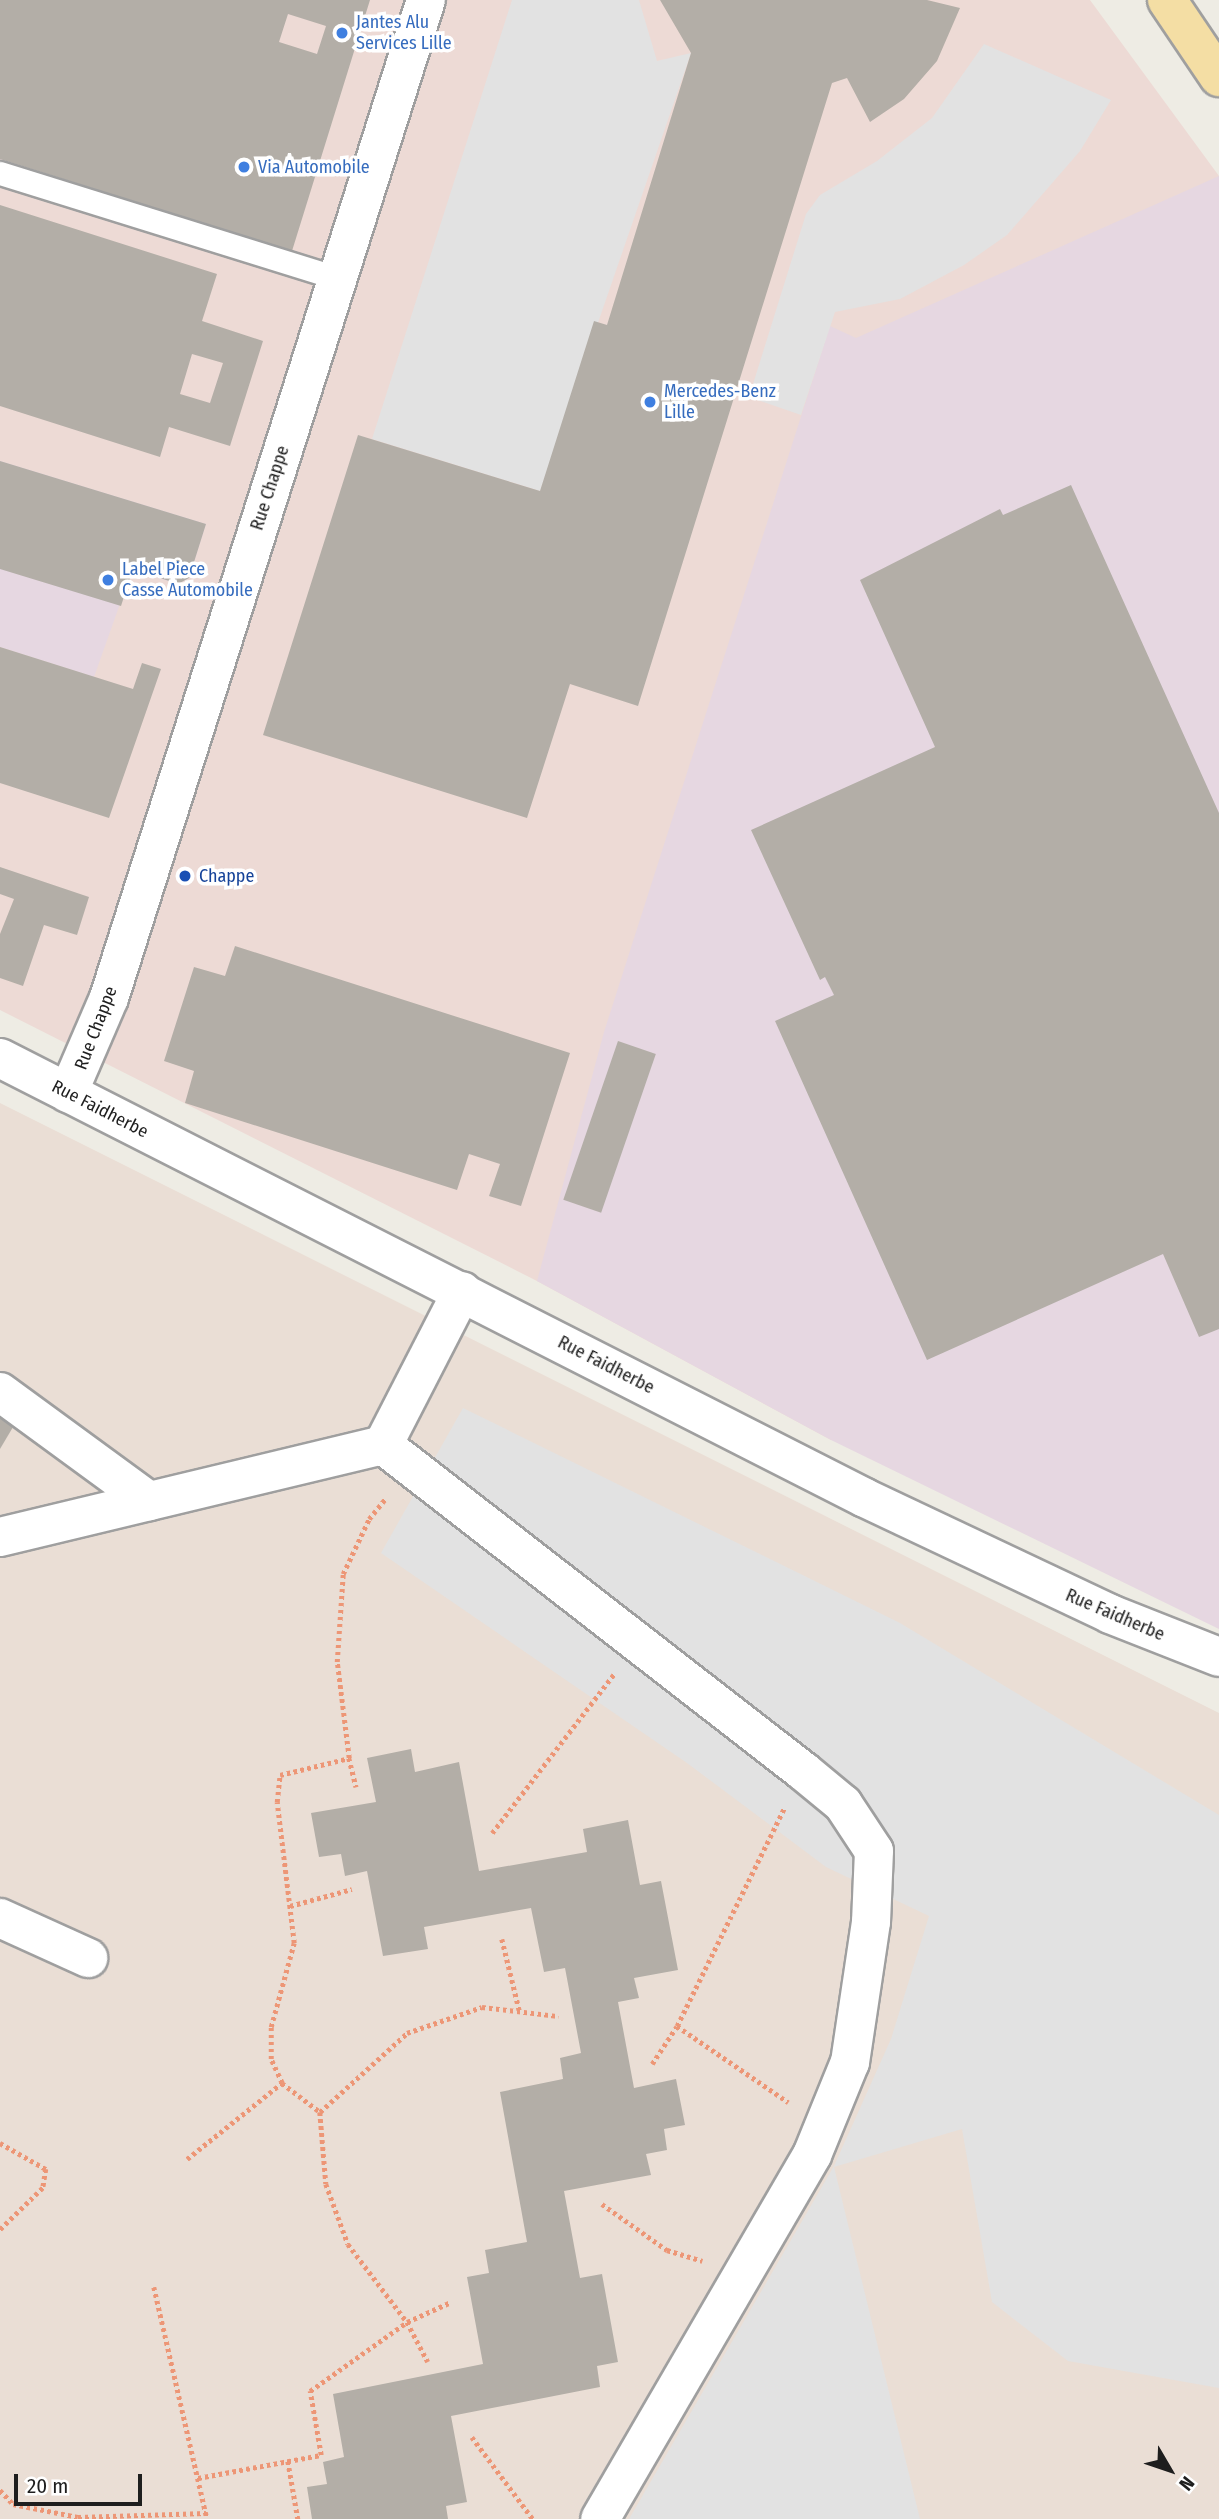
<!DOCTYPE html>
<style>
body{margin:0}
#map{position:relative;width:1219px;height:2519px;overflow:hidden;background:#eeece4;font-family:"Fira Sans Condensed",sans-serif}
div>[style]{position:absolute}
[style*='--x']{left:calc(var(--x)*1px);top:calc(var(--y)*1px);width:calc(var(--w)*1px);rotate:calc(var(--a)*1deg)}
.commercial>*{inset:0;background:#eddad5}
.industrial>*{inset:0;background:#e6d7e1}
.military>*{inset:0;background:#eaded5}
.parking>*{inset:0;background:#e2e2e2}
.building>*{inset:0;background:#b3aea7;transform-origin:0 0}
.path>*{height:4.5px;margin-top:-2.25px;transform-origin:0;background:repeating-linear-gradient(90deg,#ed9676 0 3.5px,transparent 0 7px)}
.roads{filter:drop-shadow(2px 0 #9f9f9f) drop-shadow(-2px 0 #9f9f9f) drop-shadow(0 2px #9f9f9f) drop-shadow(0 -2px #9f9f9f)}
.service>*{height:23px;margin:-11.5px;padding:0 11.5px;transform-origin:11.5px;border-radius:11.5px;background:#fff}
.minor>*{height:38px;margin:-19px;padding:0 19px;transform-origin:19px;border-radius:19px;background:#fff}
.primary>*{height:38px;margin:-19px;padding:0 19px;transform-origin:19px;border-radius:19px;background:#f4dea4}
.dots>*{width:19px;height:19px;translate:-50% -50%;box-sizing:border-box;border:4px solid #fff;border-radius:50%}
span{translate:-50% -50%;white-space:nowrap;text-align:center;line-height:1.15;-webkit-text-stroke:7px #fff;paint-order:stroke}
.shop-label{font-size:18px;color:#366cbe}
.left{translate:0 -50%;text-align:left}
.street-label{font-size:18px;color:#1e1e1e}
.transit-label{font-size:18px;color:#164399}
.north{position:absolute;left:1135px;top:2435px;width:70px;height:70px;-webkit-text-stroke:5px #fff;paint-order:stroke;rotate:129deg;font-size:19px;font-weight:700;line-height:28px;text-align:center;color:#1e1e1e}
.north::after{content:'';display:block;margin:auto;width:24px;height:32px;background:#1e1e1e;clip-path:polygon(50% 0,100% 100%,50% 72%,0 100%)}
.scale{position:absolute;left:14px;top:2474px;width:128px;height:32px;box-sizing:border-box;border:4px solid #1e1e1e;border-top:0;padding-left:9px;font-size:21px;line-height:24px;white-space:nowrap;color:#1e1e1e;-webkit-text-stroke:5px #fff;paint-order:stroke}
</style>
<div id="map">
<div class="commercial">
<div style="clip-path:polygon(0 0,1090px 0,1219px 176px,831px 1440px,537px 1281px,0 1010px)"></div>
</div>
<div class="industrial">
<div style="clip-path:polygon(1219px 176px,1219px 1629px,831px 1440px,537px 1281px,604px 1032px,830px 326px,856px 338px)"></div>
<div style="clip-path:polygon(0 461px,206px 524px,189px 578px,178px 584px,132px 570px,94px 677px,0 647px)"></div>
</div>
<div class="military">
<div style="clip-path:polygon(0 1103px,1219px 1713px,1219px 2519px,0 2519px)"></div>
</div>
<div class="parking">
<div style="clip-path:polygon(512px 0,639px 0,657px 61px,691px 53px,540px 491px,372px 439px)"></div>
<div style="clip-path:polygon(984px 44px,1111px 100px,1080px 151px,1007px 235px,964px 265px,900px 299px,835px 312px,801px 415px,749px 397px,806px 214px,820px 195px,877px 161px,932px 118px)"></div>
<div style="clip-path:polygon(463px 1408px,900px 1623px,1219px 1815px,1219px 2388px,1068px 2361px,992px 2302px,962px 2129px,834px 2167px,920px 2519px,629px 2519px,834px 2166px,891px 2039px,929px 1916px,826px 1867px,687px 1763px,381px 1553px)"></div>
</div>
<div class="building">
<div style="clip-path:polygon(evenodd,0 0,370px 0,292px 251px,0 159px,0 0,288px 14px,326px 26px,317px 54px,279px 42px,288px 14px)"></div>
<div style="clip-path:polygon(660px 0,927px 0,960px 8px,937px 61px,904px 99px,870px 122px,847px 78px,832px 83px,638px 706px,570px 684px,527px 818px,263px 735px,358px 435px,540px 491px,594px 321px,607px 325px,691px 53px)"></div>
<div style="clip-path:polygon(evenodd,0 205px,217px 274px,202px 321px,263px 341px,230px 446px,169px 427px,160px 457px,0 406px,0 205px,192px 354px,223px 363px,210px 403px,180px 394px,192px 354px)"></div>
<div style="clip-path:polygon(0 461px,206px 524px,189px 578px,178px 584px,133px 569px,121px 606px,0 569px)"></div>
<div style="clip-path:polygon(1071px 485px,1219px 813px,1219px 1329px,1199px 1337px,1163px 1254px,927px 1360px,775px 1021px,834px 995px,825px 977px,820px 980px,751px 830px,935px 747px,860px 580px,1000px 509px,1003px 515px)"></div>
<div style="clip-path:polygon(0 647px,133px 689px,142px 663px,161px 669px,109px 818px,0 783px)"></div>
<div style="clip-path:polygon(0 867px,89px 897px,77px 935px,44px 925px,23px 986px,0 978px,0 934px,14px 899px,0 894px)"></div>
<div style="clip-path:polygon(235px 946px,570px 1053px,521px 1206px,489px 1196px,500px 1164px,469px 1154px,457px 1190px,185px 1103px,194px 1071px,164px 1061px,194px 967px,225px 976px)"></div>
<div style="left:618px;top:1041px;width:40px;height:168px;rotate:19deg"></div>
<div style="clip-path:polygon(0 1412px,16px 1422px,0 1449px)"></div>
<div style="clip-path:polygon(411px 1749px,415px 1772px,459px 1762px,479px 1871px,587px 1852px,583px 1829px,628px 1820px,640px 1885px,661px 1881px,678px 1970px,634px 1978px,639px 1998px,618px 2002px,634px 2088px,676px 2079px,685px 2125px,664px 2129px,667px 2150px,646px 2154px,651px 2175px,564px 2191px,580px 2278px,602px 2274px,618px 2362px,597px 2366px,600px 2387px,451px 2416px,467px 2502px,446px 2506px,448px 2519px,312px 2519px,307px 2487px,327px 2484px,323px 2462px,344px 2457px,333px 2394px,483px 2364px,467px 2277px,489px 2273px,485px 2250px,527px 2242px,500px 2092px,563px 2079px,560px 2058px,581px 2053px,565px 1968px,544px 1972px,531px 1908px,424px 1927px,428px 1949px,383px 1956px,367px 1871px,345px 1876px,341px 1854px,319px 1857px,311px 1813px,376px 1802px,367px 1758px)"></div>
</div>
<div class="path">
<div style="--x:349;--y:1758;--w:97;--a:-97.1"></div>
<div style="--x:337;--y:1662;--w:88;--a:-86.1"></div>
<div style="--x:343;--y:1574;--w:61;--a:-64.7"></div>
<div style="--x:369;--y:1519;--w:27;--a:-51"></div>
<div style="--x:492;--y:1833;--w:200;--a:-52.5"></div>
<div style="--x:290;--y:1906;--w:64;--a:-15.3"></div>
<div style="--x:502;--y:1939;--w:76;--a:76.3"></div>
<div style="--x:677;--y:2026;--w:135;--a:34.4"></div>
<div style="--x:652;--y:2064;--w:45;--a:-56.7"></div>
<div style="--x:677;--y:2026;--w:242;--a:-63.8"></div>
<div style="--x:282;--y:2083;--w:26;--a:-115"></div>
<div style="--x:271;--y:2059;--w:32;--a:-90"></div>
<div style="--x:271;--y:2027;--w:87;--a:-74.7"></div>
<div style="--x:294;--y:1943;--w:142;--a:-96.9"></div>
<div style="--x:277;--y:1802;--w:27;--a:-84"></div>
<div style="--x:280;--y:1775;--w:71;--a:-13.8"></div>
<div style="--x:349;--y:1758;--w:30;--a:76"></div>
<div style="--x:320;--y:2112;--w:118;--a:-42.2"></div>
<div style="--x:407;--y:2033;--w:79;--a:-19.1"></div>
<div style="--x:482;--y:2007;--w:77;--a:6.8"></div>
<div style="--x:0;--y:2143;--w:53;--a:29.5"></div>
<div style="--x:46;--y:2169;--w:19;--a:99"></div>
<div style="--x:43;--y:2188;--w:60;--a:135.7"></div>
<div style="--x:187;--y:2159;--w:122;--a:-38.7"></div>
<div style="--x:282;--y:2083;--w:48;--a:37.3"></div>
<div style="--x:320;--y:2112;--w:72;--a:85.2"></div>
<div style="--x:326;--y:2184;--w:64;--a:69.9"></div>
<div style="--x:348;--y:2244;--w:98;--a:52.9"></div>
<div style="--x:407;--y:2322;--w:48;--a:-24.4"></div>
<div style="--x:602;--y:2204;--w:80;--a:35.3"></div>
<div style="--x:667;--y:2250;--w:37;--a:17"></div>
<div style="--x:154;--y:2287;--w:238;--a:77.1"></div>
<div style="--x:472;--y:2437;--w:102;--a:53.4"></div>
<div style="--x:288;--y:2461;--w:59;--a:80.2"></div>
<div style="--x:198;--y:2478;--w:125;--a:-10.6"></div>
<div style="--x:321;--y:2455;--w:65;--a:-99.8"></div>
<div style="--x:310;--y:2391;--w:119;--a:-35.4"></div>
<div style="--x:407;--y:2322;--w:45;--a:62.3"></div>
<div style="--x:0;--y:2490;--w:19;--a:47"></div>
<div style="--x:13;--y:2504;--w:66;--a:11.3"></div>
<div style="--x:78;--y:2517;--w:128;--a:-1.8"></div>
</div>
<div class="roads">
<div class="service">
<div style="--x:0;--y:173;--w:353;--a:17.3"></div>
</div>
<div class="minor">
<div style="--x:0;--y:1058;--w:970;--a:26.96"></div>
<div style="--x:865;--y:1498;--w:271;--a:25.3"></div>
<div style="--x:1110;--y:1614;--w:117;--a:21.5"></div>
<div style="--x:68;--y:1093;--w:103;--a:-66.7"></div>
<div style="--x:109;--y:998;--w:1047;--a:-72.38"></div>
<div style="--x:0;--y:1392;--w:185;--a:36.2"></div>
<div style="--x:383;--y:1445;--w:173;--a:-62.8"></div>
<div style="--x:0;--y:1537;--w:394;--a:-13.5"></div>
<div style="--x:383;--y:1445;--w:532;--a:37.82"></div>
<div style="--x:803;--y:1771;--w:52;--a:39.5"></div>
<div style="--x:843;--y:1804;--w:56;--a:56.6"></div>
<div style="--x:874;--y:1851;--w:71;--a:92.4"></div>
<div style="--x:871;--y:1922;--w:142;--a:98.5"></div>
<div style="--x:850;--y:2062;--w:100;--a:112.2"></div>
<div style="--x:812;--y:2155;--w:421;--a:120.2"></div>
<div style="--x:0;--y:1918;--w:97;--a:24.4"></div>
</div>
<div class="primary">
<div style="--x:1167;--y:0;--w:93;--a:56"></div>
</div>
</div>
<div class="dots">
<div style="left:342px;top:33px;background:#3f7fe0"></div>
<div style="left:244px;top:167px;background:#3f7fe0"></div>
<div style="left:650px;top:402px;background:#3f7fe0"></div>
<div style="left:108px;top:580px;background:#3f7fe0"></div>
<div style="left:185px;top:876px;background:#1a4fb4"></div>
</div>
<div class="shop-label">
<span class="left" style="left:356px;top:33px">Jantes Alu<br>Services Lille</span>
<span class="left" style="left:258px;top:167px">Via Automobile</span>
<span class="left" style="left:664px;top:402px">Mercedes-Benz<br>Lille</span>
<span class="left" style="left:122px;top:580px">Label Piece<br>Casse Automobile</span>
</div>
<div class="street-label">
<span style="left:270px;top:488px;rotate:-72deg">Rue Chappe</span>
<span style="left:96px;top:1028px;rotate:-69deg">Rue Chappe</span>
<span style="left:100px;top:1109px;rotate:27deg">Rue Faidherbe</span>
<span style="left:606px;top:1365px;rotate:27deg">Rue Faidherbe</span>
<span style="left:1115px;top:1615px;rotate:23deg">Rue Faidherbe</span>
</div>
<div class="transit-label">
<span class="left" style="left:199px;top:876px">Chappe</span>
</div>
<div class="north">N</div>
<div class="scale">20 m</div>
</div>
